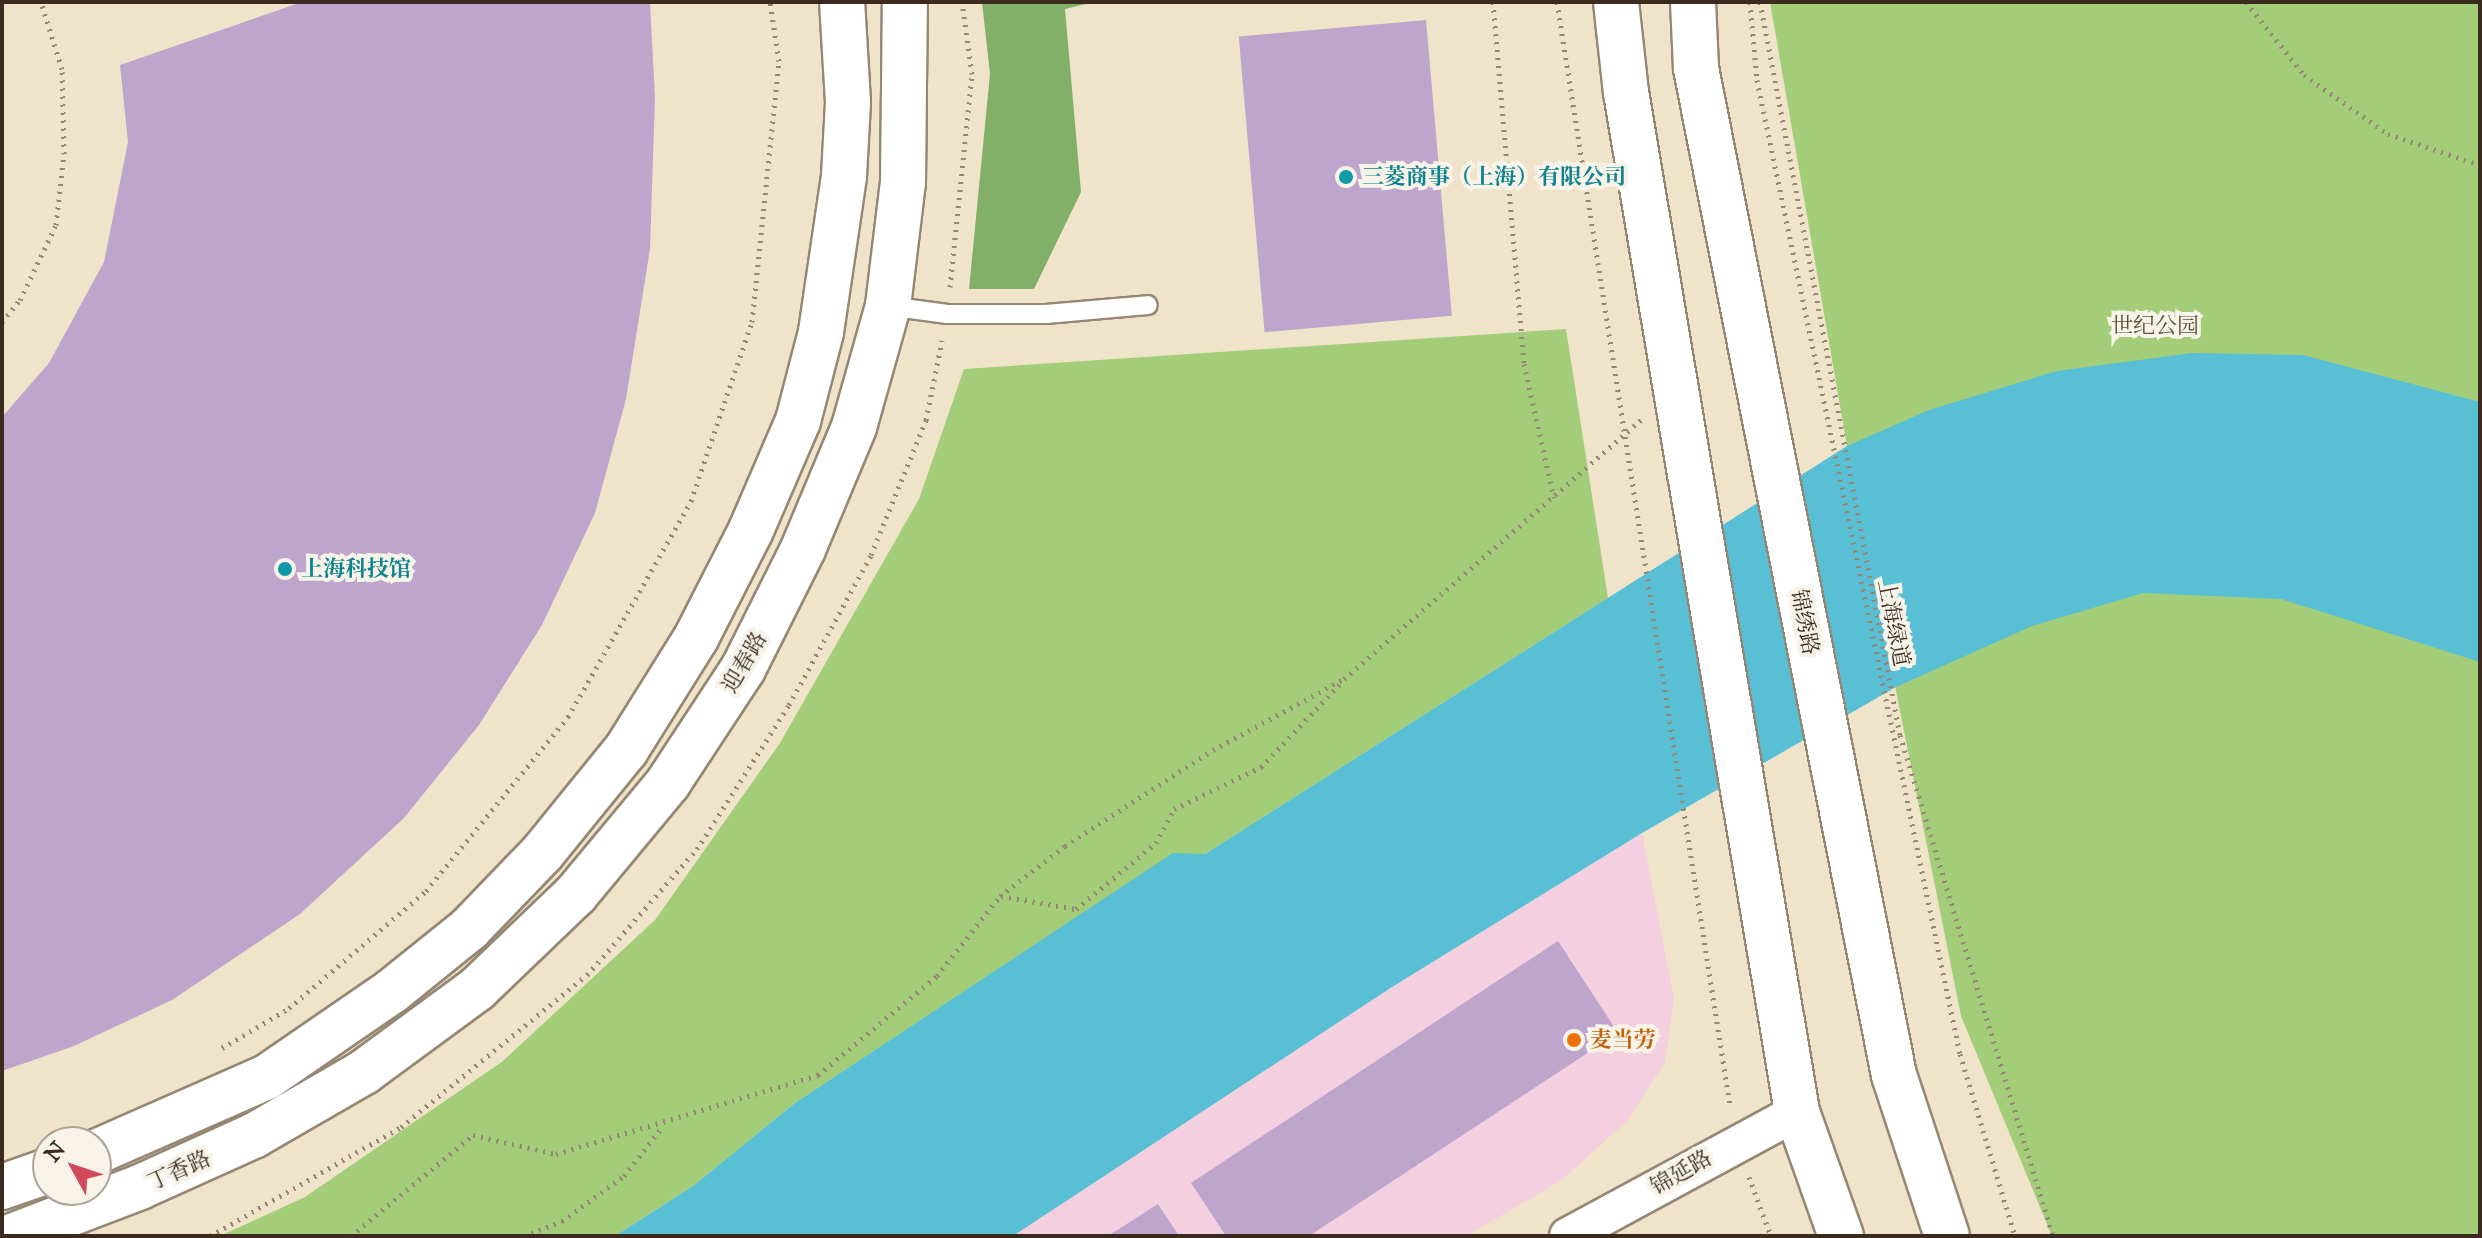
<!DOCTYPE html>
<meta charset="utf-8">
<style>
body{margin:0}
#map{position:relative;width:2482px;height:1238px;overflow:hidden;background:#efe4c9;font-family:"IM FELL Great Primer","Noto Serif SC",serif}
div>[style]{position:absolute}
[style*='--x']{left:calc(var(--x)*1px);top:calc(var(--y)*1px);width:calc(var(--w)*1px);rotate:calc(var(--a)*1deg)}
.built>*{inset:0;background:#f3cfe0}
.green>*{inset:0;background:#a3cd78}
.forest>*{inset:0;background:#82b068}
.water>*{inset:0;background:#58bfd5}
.building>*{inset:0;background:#bda5cc;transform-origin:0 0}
.path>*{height:5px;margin-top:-2.5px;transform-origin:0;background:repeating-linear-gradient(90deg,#958774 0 2px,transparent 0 8px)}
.roads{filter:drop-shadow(2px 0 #958774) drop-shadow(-2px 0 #958774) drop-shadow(0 2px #958774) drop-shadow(0 -2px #958774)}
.service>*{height:18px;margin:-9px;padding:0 9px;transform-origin:9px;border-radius:9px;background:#fff}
.minor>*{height:36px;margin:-18px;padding:0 18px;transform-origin:18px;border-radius:18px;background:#fff}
.tertiary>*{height:44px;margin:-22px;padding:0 22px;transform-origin:22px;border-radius:22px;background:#fff}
.secondary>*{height:44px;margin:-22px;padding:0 22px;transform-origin:22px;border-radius:22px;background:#fff}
.dots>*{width:22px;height:22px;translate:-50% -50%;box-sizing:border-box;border:4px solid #f7f3e8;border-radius:50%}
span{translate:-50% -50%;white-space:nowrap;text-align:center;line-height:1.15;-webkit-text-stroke:8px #f7f3e8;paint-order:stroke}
.culture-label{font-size:22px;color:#0d838f;font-weight:700}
.left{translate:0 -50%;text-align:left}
.park-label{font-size:22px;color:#555334}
.street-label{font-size:22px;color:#3b2a1e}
.food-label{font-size:22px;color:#c56008;font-weight:700}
.frame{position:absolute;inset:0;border:4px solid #3b2a1e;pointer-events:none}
.north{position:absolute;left:32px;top:1126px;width:80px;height:80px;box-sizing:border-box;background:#f7f3e8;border:2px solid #aca397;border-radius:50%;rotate:310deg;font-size:22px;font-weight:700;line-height:32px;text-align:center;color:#3b2a1e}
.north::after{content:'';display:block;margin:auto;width:28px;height:36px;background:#d1495b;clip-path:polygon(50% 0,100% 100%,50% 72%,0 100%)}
</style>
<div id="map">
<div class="built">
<div style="clip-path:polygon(1642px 833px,1674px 999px,1665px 1062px,1628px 1120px,1562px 1180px,1466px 1236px,1013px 1236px,1392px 987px)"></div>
</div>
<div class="green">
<div style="clip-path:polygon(1770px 2px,2480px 2px,2480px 1236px,2052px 1236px,1961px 1016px,1847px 446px)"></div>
<div style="clip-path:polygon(1566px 329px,1608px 598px,1205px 854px,1173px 854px,795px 1103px,693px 1186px,615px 1236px,220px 1236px,305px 1197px,503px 1061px,655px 920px,780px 743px,919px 499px,964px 369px)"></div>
</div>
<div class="forest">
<div style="clip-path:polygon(982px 2px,1094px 2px,1065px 9px,1081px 192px,1034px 289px,969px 289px,990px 74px)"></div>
</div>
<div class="water">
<div style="clip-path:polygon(2192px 353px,2303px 355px,2480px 402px,2480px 662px,2281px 599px,2143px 593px,2032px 626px,1896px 687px,1642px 833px,1392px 987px,1013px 1236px,615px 1236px,693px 1186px,795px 1103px,1173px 853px,1205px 854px,1847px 446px,1929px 410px,2057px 371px)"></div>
</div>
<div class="building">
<div style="clip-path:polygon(302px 2px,650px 2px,655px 98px,650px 249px,626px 399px,595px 513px,542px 625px,479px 725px,404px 818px,300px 914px,172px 1000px,74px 1046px,2px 1071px,2px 417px,49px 363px,104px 262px,128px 142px,120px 65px)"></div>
<div style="left:1426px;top:20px;width:297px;height:188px;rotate:85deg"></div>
<div style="clip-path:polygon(1558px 941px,1618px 1033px,1309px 1236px,1226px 1236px,1191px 1183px)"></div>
<div style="clip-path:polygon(1158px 1204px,1179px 1236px,1108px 1236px)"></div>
</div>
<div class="path">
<div style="--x:1493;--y:2;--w:363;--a:85.1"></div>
<div style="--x:1524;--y:364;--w:137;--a:77.4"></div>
<div style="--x:1557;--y:2;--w:1117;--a:81.09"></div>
<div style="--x:1750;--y:2;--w:78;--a:84.9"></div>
<div style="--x:1757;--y:80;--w:995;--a:78.23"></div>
<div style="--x:1960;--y:1054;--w:190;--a:73.2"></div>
<div style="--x:1760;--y:2;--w:746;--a:79.19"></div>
<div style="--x:1900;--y:735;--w:524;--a:73.02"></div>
<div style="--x:2246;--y:2;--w:93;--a:51.5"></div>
<div style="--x:2304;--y:75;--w:103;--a:35.1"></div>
<div style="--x:2388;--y:134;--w:97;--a:18.6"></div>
<div style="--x:950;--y:287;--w:214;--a:-84.1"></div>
<div style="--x:972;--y:74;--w:73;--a:-97.9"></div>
<div style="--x:2;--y:322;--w:28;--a:-51"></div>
<div style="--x:20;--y:300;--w:83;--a:-64.4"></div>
<div style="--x:56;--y:225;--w:71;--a:-83.6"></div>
<div style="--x:64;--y:154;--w:85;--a:-91.3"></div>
<div style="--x:62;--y:69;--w:70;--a:-107.4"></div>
<div style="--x:1001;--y:896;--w:76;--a:9.8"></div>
<div style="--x:1076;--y:909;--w:104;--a:-39.5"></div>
<div style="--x:1156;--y:843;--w:38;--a:-62"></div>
<div style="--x:1174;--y:809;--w:97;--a:-25.8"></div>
<div style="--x:1261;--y:767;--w:116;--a:-46.4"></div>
<div style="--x:222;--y:1048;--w:78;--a:-30.8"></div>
<div style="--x:289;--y:1008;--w:180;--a:-40.5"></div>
<div style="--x:426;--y:891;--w:225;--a:-50.8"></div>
<div style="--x:568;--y:717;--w:249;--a:-60.3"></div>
<div style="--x:691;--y:501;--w:189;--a:-71.2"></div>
<div style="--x:752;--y:322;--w:262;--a:-84.1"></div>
<div style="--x:779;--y:61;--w:60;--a:-98.7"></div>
<div style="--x:1749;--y:1177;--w:63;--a:69.6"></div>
<div style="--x:210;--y:1236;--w:220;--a:-29.7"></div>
<div style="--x:401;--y:1127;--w:240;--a:-39.3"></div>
<div style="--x:587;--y:975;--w:167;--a:-48.9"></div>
<div style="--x:697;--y:849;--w:171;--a:-57.4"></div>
<div style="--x:789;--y:705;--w:171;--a:-61.3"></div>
<div style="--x:871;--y:555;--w:146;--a:-67.8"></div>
<div style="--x:926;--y:420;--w:81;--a:-78.6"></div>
<div style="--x:351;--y:1236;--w:158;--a:-39.6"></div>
<div style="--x:473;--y:1135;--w:85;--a:12.9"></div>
<div style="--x:556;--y:1154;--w:274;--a:-16.8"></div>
<div style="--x:818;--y:1075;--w:155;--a:-39.8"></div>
<div style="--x:937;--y:976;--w:102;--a:-51.8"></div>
<div style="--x:1000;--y:896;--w:82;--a:-37.6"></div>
<div style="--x:1065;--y:846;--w:176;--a:-33"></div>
<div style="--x:1213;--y:750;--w:149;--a:-28.5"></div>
<div style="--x:1344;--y:679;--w:394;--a:-41.1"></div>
<div style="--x:524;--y:1236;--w:41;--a:-21.5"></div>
<div style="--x:562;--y:1221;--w:77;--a:-36"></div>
<div style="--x:624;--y:1176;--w:63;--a:-52"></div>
</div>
<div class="roads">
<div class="service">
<div style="--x:888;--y:306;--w:60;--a:7.7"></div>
<div style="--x:947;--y:314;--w:99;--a:0"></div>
<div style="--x:1046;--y:314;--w:102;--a:-5"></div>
</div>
<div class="minor">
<div style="--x:1568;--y:1236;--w:260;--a:-28.4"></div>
</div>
<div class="tertiary">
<div style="--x:96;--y:1152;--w:187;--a:-23.7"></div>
<div style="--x:267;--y:1077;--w:152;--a:-34.5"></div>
<div style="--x:392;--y:991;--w:99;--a:-38.8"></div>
<div style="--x:469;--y:929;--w:107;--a:-46.1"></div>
<div style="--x:543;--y:852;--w:132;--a:-50.9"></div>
<div style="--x:626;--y:750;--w:132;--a:-58"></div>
<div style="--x:696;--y:638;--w:121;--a:-63"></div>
<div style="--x:751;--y:530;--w:119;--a:-66.7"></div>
<div style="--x:798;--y:421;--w:92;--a:-75.5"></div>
<div style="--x:821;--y:332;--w:158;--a:-81.6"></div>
<div style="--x:844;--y:176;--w:74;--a:-86.9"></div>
<div style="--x:848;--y:102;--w:100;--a:-93.4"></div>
<div style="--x:2;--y:1187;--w:49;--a:-19.2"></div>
<div style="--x:12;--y:1236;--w:137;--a:-20.9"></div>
<div style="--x:140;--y:1187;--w:126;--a:-24.3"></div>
<div style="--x:255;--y:1135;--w:126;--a:-30"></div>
<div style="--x:364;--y:1072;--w:140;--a:-36.3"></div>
<div style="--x:477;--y:989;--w:137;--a:-43.8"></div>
<div style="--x:576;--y:894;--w:144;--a:-50.3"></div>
<div style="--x:668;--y:783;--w:136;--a:-56.7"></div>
<div style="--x:743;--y:669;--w:134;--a:-63.4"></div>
<div style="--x:803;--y:549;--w:132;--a:-67.3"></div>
<div style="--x:854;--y:427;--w:126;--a:-74.3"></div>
<div style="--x:888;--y:306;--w:125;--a:-83.1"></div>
<div style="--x:903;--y:182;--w:180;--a:-89.4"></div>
</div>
<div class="secondary">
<div style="--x:1616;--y:2;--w:91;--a:83.7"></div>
<div style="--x:1626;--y:92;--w:1034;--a:80.48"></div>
<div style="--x:1797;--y:1112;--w:132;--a:70.5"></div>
<div style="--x:1693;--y:2;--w:66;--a:87.4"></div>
<div style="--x:1696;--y:68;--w:1026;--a:78.88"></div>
<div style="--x:1894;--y:1075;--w:169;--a:71.8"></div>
</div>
</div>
<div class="dots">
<div style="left:1346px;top:177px;background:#0f9aa8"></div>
<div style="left:285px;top:569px;background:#0f9aa8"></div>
<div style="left:1574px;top:1040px;background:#e8710a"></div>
</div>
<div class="culture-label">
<span class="left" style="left:1362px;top:177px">三菱商事（上海）有限公司</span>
<span class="left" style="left:301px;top:569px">上海科技馆</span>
</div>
<div class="park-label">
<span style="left:2155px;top:326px">世纪公园</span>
</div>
<div class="street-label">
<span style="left:1805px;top:622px;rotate:79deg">锦绣路</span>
<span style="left:1894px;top:623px;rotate:79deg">上海绿道</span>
<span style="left:744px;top:662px;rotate:-60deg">迎春路</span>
<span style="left:179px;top:1170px;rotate:-24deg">丁香路</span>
<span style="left:1681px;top:1172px;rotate:-30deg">锦延路</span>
</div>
<div class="food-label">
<span class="left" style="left:1590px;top:1040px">麦当劳</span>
</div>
<div class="frame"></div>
<div class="north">N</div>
</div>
